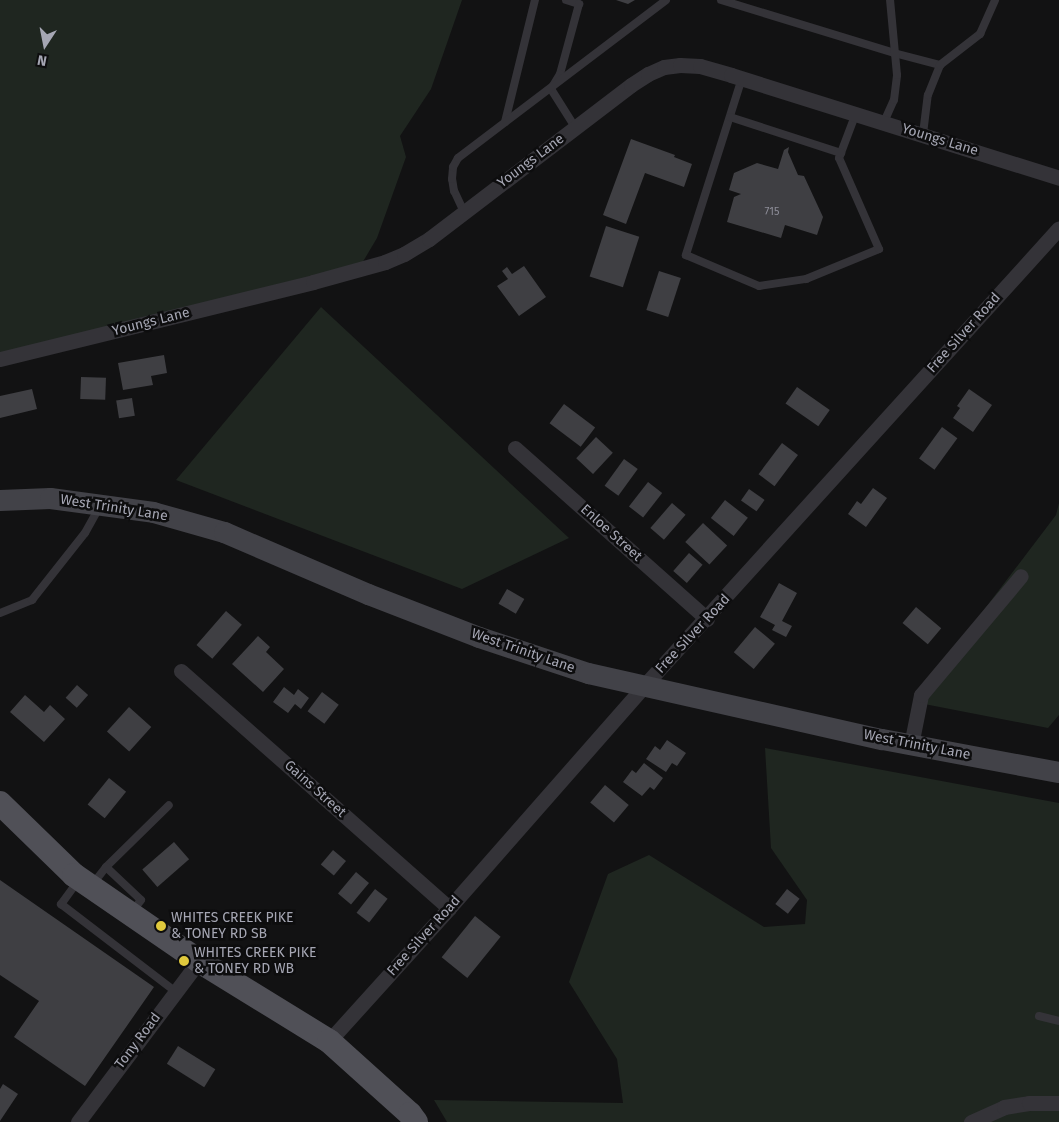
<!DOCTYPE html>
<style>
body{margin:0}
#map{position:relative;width:1059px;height:1122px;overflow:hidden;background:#121213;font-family:"Fira Sans",sans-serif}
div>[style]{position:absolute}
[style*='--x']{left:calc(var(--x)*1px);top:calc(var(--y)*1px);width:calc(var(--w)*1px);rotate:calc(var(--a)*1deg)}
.green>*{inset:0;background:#1f2620}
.building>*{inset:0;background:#3f3f43;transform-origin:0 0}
.service>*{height:8px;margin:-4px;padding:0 4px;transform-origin:4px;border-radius:4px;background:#343338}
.minor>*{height:15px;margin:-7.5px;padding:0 7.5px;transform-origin:7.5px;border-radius:7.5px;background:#343338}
.secondary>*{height:21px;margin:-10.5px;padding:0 10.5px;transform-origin:10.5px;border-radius:10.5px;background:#424248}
.primary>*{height:24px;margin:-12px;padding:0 12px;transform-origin:12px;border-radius:12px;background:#505057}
.dots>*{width:14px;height:14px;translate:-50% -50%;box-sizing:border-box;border:2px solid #0d0d0e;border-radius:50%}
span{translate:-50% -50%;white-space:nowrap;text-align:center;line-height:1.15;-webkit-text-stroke:5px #0d0d0e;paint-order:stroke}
.number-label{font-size:11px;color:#8c8c97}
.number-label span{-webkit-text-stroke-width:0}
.street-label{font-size:14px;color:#a5a6b3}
.poi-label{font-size:14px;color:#a5a6b3}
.left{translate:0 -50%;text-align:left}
.north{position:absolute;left:20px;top:20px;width:50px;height:50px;-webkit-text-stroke:4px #0d0d0e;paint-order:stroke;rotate:191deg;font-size:14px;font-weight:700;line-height:20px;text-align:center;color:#a5a6b3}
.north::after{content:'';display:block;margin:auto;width:18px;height:22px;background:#a5a6b3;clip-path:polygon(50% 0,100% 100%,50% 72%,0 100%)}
</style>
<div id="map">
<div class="green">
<div style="clip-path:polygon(0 0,462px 0,431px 89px,400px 136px,406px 157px,377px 238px,358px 270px,0 359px)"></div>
<div style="clip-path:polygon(321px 307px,569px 538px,462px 589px,176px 480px)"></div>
<div style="clip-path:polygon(1059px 503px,1059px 715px,1048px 728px,914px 702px,1056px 515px)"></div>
<div style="clip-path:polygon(765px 748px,1059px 803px,1059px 1122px,447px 1122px,434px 1100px,623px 1103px,617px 1059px,569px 982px,608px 874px,649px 855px,764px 927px,805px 924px,807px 900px,771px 848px)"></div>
</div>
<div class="building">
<div style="clip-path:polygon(616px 0,635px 0,628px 4px)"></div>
<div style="clip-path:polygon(631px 139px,675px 155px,674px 157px,692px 164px,684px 187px,645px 173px,626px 224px,603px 215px)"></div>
<div style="clip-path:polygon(789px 147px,788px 152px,798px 175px,804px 176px,823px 217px,817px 235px,785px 225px,781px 238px,727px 222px,734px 197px,741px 194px,729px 190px,734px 173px,757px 163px,778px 169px,784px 150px)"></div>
<div style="left:606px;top:226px;width:35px;height:53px;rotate:18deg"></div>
<div style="clip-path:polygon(524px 266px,546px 297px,519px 316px,497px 286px,508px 279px,502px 271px,507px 267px,512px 274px)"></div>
<div style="left:659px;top:271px;width:23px;height:41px;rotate:18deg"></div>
<div style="clip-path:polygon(164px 355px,167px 373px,151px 376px,153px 385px,123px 390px,118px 363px)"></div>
<div style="left:81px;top:377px;width:25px;height:22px;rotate:2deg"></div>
<div style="left:797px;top:387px;width:40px;height:20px;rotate:35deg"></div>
<div style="clip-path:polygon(32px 389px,37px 409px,0 418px,0 396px)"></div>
<div style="clip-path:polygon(969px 389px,992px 405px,973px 432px,953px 418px,960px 408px,957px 406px)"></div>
<div style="left:132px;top:398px;width:18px;height:16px;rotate:81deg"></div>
<div style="left:564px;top:404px;width:39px;height:24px;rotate:37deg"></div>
<div style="left:942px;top:427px;width:19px;height:39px;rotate:36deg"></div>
<div style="left:596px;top:437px;width:23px;height:29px;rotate:43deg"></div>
<div style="left:782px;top:443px;width:20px;height:39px;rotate:37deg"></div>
<div style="left:624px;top:459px;width:17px;height:33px;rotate:36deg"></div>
<div style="left:648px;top:482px;width:18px;height:31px;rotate:38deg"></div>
<div style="clip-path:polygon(873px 488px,887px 498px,866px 527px,848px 514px,857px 501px,861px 504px)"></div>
<div style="left:749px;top:489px;width:19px;height:14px;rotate:35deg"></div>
<div style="left:725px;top:500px;width:29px;height:23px;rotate:38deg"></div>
<div style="left:672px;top:503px;width:18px;height:33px;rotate:41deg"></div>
<div style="left:703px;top:523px;width:33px;height:26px;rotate:43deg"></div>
<div style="left:689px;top:553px;width:18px;height:24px;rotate:41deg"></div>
<div style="clip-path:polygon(779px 583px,797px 593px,782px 621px,792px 626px,786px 637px,772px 630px,775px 625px,760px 617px)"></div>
<div style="left:507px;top:589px;width:20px;height:17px;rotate:30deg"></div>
<div style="left:916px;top:607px;width:33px;height:21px;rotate:40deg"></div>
<div style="left:226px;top:611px;width:21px;height:45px;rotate:41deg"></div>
<div style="left:755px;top:627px;width:26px;height:33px;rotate:40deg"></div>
<div style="clip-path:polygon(258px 636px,270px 647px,266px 652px,284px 669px,263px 692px,232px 664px)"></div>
<div style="left:77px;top:685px;width:15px;height:17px;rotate:42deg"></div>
<div style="clip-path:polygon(284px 687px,294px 695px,298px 689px,309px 698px,301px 709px,295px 704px,288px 713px,273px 702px)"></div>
<div style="left:322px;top:692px;width:21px;height:24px;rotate:37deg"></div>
<div style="clip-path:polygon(25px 695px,44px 712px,50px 705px,65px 719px,44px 742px,10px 712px)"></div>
<div style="left:129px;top:707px;width:30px;height:33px;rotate:42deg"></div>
<div style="clip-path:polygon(667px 740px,686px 753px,677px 766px,672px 763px,666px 772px,646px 759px,655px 746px,660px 750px)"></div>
<div style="clip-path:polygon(644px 763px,663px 778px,654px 790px,650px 787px,642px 796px,623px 782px,632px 770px,636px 773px)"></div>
<div style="left:109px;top:778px;width:22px;height:34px;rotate:39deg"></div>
<div style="left:605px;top:785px;width:31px;height:23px;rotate:40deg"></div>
<div style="left:174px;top:842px;width:23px;height:42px;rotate:49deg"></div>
<div style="left:333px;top:850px;width:17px;height:19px;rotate:40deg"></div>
<div style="left:356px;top:872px;width:17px;height:28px;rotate:40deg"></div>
<div style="clip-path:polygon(0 880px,154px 987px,85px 1086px,14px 1037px,39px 1001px,0 975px)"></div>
<div style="left:375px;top:889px;width:16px;height:30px;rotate:38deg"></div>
<div style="left:787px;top:889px;width:16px;height:19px;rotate:38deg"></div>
<div style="left:475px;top:916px;width:33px;height:53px;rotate:39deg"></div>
<div style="left:178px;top:1046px;width:44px;height:21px;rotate:32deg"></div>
<div style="clip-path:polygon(3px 1084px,18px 1094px,0 1121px,0 1089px)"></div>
</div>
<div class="service">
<div style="--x:566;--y:0;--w:14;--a:17"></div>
<div style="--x:579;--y:4;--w:73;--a:105.2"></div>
<div style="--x:560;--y:74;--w:17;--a:121"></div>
<div style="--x:551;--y:89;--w:45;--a:57.7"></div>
<div style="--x:721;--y:0;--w:181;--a:17"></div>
<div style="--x:894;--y:53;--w:48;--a:14.6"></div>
<div style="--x:742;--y:78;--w:186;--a:107.6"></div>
<div style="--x:686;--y:255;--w:79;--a:23"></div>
<div style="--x:759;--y:286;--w:48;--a:-8.5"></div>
<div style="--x:806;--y:279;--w:79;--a:-22.3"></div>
<div style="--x:879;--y:249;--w:99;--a:-113.7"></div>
<div style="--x:839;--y:158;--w:48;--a:-69.3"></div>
<div style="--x:730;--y:117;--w:117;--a:18"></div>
<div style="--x:505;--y:122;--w:126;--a:-76.2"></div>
<div style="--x:884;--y:122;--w:24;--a:-66"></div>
<div style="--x:894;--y:100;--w:25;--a:-83"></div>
<div style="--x:897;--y:75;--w:75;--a:-95.3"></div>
<div style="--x:923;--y:134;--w:39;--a:-83"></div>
<div style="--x:928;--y:95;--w:32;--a:-68"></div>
<div style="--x:940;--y:65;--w:51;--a:-37.8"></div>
<div style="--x:980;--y:34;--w:37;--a:-66"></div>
<div style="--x:464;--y:212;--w:23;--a:-115"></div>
<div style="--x:454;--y:191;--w:12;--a:-99"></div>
<div style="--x:452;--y:179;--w:12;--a:-85"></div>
<div style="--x:453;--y:167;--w:10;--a:-61"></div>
<div style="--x:458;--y:158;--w:261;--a:-37.2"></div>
<div style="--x:0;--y:613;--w:35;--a:-22"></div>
<div style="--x:32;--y:600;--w:85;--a:-51.7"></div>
<div style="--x:85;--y:533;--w:31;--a:-61"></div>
<div style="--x:106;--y:867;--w:88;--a:-44.5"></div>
<div style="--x:78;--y:881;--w:29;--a:126"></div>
<div style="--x:61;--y:904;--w:145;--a:37.4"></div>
<div style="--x:92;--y:885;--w:23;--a:-52"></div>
<div style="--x:106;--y:867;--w:48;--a:43.3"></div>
<div style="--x:141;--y:900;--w:15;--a:127"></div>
<div style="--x:1039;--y:1016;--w:21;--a:14"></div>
</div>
<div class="minor">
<div style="--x:0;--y:359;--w:322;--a:-13.8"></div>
<div style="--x:313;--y:282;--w:75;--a:-15.5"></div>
<div style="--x:385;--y:262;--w:21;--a:-23"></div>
<div style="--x:404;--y:254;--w:29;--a:-31"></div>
<div style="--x:429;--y:239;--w:254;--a:-37.3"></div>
<div style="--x:631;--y:85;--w:20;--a:-33"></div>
<div style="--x:648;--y:74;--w:17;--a:-24"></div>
<div style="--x:664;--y:67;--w:16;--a:-7"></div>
<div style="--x:680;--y:65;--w:20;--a:3"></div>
<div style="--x:700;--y:66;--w:32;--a:16"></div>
<div style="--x:731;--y:75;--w:344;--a:17.4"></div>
<div style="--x:515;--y:448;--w:257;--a:41.7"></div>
<div style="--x:181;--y:671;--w:358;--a:41.5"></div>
<div style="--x:911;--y:745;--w:51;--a:-78.7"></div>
<div style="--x:921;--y:695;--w:155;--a:-50"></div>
<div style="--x:329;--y:1041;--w:179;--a:-47.9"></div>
<div style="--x:449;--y:908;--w:294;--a:-48.7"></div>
<div style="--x:643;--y:687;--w:619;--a:-47.81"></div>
<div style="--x:78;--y:1122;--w:201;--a:-53.1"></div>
<div style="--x:971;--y:1122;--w:36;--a:-24"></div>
<div style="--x:1004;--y:1107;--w:25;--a:-9"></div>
<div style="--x:1029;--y:1103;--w:30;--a:0"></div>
</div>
<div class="secondary">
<div style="--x:0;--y:500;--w:50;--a:-2.3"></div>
<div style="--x:50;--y:498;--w:104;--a:7.7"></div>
<div style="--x:153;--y:512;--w:74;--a:15.7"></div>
<div style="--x:224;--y:532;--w:157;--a:23.3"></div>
<div style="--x:368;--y:594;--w:119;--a:21.2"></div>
<div style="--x:479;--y:637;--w:115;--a:18.3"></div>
<div style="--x:588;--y:673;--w:301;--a:12.7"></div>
<div style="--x:882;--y:739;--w:180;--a:10.6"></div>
</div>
<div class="primary">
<div style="--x:0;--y:803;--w:103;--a:44.2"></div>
<div style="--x:74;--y:875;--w:152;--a:34.5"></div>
<div style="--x:199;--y:961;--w:153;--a:31.6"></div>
<div style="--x:329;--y:1041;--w:109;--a:42"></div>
<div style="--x:410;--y:1114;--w:10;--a:53"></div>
</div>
<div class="dots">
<div style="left:161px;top:926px;background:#e0c93d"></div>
<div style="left:184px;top:961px;background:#e0c93d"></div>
</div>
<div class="number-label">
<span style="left:772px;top:212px">715</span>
</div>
<div class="street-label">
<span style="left:940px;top:140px;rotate:17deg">Youngs Lane</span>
<span style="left:531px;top:161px;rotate:-37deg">Youngs Lane</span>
<span style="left:151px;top:322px;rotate:-14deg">Youngs Lane</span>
<span style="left:964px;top:333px;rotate:-48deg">Free Silver Road</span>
<span style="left:114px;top:508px;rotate:9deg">West Trinity Lane</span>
<span style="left:611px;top:533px;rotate:42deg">Enloe Street</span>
<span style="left:693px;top:634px;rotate:-47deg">Free Silver Road</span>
<span style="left:523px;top:651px;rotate:19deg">West Trinity Lane</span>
<span style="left:917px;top:745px;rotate:11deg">West Trinity Lane</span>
<span style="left:315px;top:789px;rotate:42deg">Gains Street</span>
<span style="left:424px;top:936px;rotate:-48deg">Free Silver Road</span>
<span style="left:138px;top:1041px;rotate:-53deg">Tony Road</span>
</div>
<div class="poi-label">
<span class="left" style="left:171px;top:926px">WHITES CREEK PIKE<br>&amp; TONEY RD SB</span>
<span class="left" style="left:194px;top:961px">WHITES CREEK PIKE<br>&amp; TONEY RD WB</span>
</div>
<div class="north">N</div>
</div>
